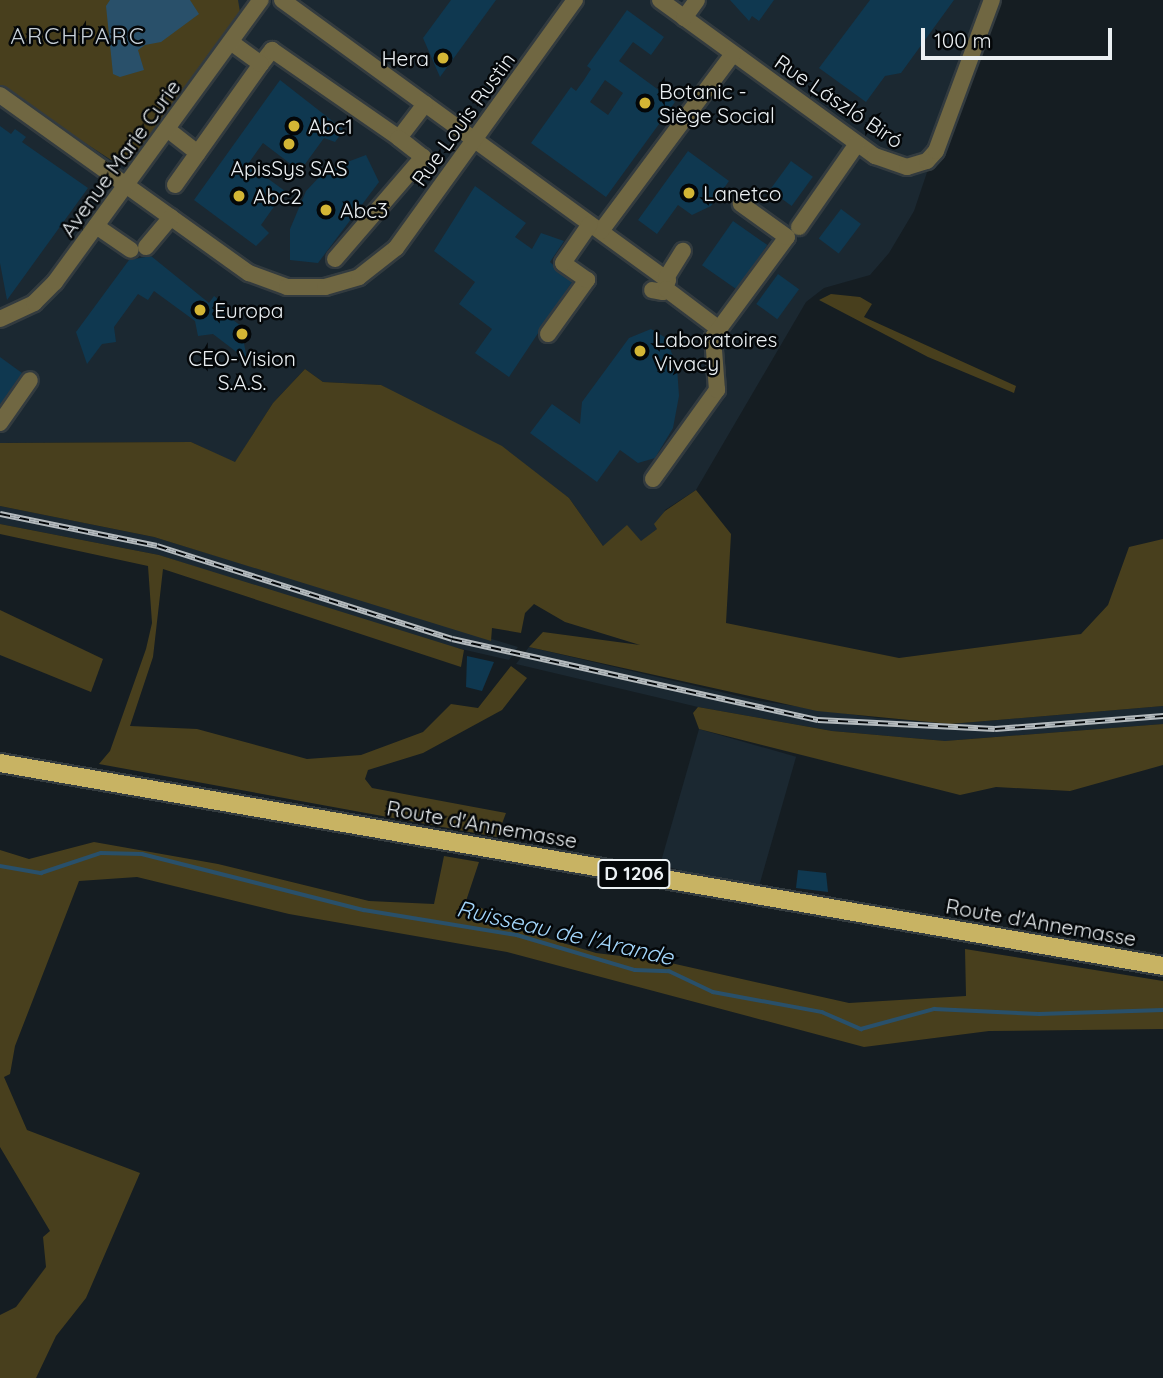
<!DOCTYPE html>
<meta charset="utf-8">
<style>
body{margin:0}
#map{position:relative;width:1163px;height:1378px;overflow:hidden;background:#151d22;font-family:Quicksand,sans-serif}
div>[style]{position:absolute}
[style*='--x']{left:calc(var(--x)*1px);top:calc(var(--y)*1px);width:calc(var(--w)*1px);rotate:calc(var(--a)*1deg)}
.built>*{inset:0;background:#1b2831;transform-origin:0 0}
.green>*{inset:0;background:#483f1d}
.water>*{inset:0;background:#29506a}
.stream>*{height:3.5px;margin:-1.75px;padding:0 1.75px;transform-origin:1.75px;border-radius:1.75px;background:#29506a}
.building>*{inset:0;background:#0f3850;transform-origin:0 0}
.roads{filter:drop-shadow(2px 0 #333b3f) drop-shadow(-2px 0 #333b3f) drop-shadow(0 2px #333b3f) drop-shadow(0 -2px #333b3f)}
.minor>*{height:16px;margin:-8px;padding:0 8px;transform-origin:8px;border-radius:8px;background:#706742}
.major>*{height:18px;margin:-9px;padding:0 9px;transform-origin:9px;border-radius:9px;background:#c8b363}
.rail>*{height:6px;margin-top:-3px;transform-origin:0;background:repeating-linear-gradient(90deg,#040709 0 10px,#b4babd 0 20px);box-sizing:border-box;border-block:2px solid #b4babd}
.dots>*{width:19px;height:19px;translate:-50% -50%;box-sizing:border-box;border:4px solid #040709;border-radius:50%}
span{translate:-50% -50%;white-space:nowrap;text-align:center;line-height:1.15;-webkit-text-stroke:5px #040709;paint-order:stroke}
.shield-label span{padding:2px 5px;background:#040709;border:2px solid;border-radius:5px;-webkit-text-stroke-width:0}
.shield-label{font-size:19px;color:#ebf0f3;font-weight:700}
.poi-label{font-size:21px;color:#ebf0f3}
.right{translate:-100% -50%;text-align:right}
.left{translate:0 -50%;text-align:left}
.street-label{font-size:21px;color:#ebf0f3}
.neighbourhood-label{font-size:23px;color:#c6cfd7;letter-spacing:2px}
.water-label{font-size:23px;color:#a3d6fb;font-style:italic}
.scale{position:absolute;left:921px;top:28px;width:191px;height:32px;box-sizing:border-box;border:4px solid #ebf0f3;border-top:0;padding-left:9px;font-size:21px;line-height:24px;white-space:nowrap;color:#ebf0f3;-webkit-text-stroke:5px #040709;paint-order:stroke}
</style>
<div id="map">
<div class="built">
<div style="clip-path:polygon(0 0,985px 0,914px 211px,889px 253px,870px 275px,824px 288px,806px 302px,696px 490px,665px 510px,657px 529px,641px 542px,603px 546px,569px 498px,381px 385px,323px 382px,305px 369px,273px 403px,235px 463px,191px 442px,0 443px)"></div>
<div style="clip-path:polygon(0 506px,154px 537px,518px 647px,509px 660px,413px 638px,159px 555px,0 524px)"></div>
<div style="clip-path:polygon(529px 647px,760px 701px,877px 718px,950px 724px,1163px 706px,1163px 724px,945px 741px,832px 731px,698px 707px,516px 664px)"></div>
<div style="left:699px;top:729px;width:101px;height:141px;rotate:16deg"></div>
</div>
<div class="green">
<div style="clip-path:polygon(0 0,238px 0,240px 12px,134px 160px,119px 165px,0 88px)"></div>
<div style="clip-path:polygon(831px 294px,860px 297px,872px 304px,864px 317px,1016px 386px,1014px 393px,928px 357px,819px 300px)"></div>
<div style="clip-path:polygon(305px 369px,323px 382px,381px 385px,502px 446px,569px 498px,603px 546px,627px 525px,641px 541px,657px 529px,654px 524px,665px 511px,696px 490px,731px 534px,726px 623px,899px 658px,1081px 634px,1108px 605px,1129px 547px,1163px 539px,1163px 706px,950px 724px,817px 711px,529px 647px,543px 632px,640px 645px,565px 622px,534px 604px,525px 613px,521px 633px,492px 628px,491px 641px,154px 537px,0 506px,0 443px,191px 442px,235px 462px,273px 403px)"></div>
<div style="clip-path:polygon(0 524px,159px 555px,464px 650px,461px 667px,163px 569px,153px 657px,130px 726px,197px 729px,307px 759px,361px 755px,423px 732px,451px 704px,478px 708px,511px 666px,527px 678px,502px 710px,423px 753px,368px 770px,365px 779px,372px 788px,506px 813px,497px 837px,99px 764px,110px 751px,146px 649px,152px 623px,148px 566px,0 534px)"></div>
<div style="clip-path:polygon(0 610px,103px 659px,91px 692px,0 655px)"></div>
<div style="clip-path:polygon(698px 707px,832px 731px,945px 741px,1163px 724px,1163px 765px,1070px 791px,996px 787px,960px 795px,699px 729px,693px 713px)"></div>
<div style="clip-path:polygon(94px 842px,218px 864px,369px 901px,434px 904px,444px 856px,479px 862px,466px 901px,550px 939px,596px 953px,662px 961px,849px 1003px,966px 996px,965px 949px,1163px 981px,1163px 1029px,989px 1031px,864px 1047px,507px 952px,289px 914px,137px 877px,79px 881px,15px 1046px,10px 1074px,4px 1077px,27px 1130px,140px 1173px,86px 1298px,56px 1336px,36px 1378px,0 1378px,0 1315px,16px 1307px,46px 1267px,43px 1237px,50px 1231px,0 1147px,0 850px,29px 859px)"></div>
</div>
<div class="water">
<div style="clip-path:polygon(110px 0,190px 0,199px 14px,161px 42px,145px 45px,138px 50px,144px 70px,120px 77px,113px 74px,106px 6px)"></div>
</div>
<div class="stream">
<div style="--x:0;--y:866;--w:42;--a:9.7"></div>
<div style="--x:41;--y:873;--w:63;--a:-18.4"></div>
<div style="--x:101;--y:853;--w:41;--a:1.4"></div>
<div style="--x:142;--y:854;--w:229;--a:14.2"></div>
<div style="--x:364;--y:910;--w:155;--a:9.3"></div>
<div style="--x:517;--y:935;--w:123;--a:16.5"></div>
<div style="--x:635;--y:970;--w:34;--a:2"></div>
<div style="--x:669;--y:971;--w:49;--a:25.5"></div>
<div style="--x:713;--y:992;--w:111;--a:10.4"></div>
<div style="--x:822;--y:1012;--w:43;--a:23.6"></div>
<div style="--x:861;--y:1029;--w:76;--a:-15.3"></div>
<div style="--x:934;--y:1009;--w:105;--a:2.7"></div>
<div style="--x:1039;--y:1014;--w:124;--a:-1.8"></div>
</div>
<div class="building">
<div style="clip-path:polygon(451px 0,496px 0,440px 77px,423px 38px)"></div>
<div style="clip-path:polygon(730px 0,774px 0,759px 21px,752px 16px,749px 21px)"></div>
<div style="clip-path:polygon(870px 0,954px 0,901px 73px,885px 76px,866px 102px,819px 68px)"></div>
<div style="clip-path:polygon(evenodd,627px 10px,664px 37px,651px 55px,633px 42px,619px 61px,675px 102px,606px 197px,531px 143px,571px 87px,576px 91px,584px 80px,591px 69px,587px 66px,627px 10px,605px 80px,623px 93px,608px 115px,590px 102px,605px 80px)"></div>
<div style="clip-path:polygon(280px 80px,344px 130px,335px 142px,324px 138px,300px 171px,263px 143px,248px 164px,285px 191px,261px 225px,269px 233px,256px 246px,194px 200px)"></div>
<div style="clip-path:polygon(0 126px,11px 134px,15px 129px,26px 137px,22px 142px,88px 188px,7px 300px,0 263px)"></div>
<div style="clip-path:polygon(688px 151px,729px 181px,711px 206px,692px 215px,678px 205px,657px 234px,638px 220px)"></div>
<div style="clip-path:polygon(366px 155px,379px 182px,318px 263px,290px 260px,290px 229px,306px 191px,326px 170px)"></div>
<div style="left:791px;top:161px;width:27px;height:36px;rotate:36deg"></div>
<div style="clip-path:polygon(475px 186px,526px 223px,515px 237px,532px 249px,541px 233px,564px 241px,550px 262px,572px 282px,509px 377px,475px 353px,492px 329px,459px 304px,475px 282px,434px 251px)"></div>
<div style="left:841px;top:209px;width:25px;height:37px;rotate:37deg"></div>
<div style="left:733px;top:221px;width:42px;height:54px;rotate:35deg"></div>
<div style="clip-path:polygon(151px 256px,209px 303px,214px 296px,231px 309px,226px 315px,251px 333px,244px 343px,247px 360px,213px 334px,198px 336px,195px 321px,154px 291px,148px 300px,138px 294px,114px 327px,116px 342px,102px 344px,87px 364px,76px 332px,129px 260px)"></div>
<div style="left:778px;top:274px;width:26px;height:37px;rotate:36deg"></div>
<div style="clip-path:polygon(651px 329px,666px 338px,677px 367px,679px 396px,673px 428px,655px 458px,638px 463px,620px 450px,597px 482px,530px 433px,552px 404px,580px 424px,582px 402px,629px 338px)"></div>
<div style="clip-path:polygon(0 357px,22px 373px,0 405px)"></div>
<div style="clip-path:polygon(467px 656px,494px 662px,482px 691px,466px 687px)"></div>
<div style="clip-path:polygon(798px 870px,826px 873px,828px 892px,796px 888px)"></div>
</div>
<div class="roads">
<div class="minor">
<div style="--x:282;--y:0;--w:477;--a:36"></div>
<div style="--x:668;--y:280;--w:13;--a:113"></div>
<div style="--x:663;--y:292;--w:11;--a:-170"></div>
<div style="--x:660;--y:0;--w:266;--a:36"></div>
<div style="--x:875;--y:156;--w:34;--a:19"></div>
<div style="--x:907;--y:167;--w:21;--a:-17"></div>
<div style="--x:927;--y:161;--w:13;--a:-48"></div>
<div style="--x:936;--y:151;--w:161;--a:-69.7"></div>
<div style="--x:684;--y:18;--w:22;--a:-54"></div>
<div style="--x:261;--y:64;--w:18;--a:-52"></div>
<div style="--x:272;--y:50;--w:155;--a:34.7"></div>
<div style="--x:399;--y:138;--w:43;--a:-52.6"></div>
<div style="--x:0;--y:95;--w:306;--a:35.6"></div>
<div style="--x:249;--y:273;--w:40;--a:20.2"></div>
<div style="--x:287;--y:287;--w:38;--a:0"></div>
<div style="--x:325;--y:287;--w:35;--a:-16"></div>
<div style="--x:359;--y:277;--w:47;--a:-38.1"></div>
<div style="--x:396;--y:248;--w:306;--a:-54.2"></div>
<div style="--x:167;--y:129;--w:39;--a:38"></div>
<div style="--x:175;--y:185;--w:148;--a:-54.6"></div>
<div style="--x:261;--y:64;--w:37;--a:-144"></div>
<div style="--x:96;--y:226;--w:42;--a:34.4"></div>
<div style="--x:799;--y:227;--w:101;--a:-55.1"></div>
<div style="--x:601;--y:231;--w:221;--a:-53.3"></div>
<div style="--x:146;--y:247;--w:39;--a:-50"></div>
<div style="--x:335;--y:259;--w:135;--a:-49.2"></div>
<div style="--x:423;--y:157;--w:31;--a:-142"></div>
<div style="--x:666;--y:278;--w:32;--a:-58"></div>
<div style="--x:666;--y:289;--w:65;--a:36.9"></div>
<div style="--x:0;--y:319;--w:38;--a:-25"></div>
<div style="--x:34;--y:303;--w:30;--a:-45"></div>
<div style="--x:55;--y:282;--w:349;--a:-53.9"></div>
<div style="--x:548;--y:334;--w:67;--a:-54.2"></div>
<div style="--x:587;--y:280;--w:29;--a:-145"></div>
<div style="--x:563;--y:263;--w:47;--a:-55.3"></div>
<div style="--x:0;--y:423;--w:52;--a:-55.1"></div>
<div style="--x:653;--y:479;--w:110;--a:-54.3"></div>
<div style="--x:717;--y:390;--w:53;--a:-94.3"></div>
<div style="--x:713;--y:337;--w:124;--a:-53.5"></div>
<div style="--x:787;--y:237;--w:57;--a:-144.3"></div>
</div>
<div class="major">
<div style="--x:0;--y:763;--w:1181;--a:9.9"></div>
</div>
</div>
<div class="rail">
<div style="--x:0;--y:514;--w:160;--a:11.5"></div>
<div style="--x:157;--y:546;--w:309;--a:17.5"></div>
<div style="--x:452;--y:639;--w:375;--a:12.5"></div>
<div style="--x:818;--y:720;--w:177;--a:2.9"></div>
<div style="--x:995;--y:729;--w:169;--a:-4.4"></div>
</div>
<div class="dots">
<div style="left:443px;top:58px;background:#d4b635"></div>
<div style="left:645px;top:103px;background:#d4b635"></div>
<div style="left:294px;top:126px;background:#d4b635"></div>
<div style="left:289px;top:144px;background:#d4b635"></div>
<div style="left:689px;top:193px;background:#d4b635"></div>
<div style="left:239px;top:196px;background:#d4b635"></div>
<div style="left:326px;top:210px;background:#d4b635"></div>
<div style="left:200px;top:310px;background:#d4b635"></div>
<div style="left:242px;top:334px;background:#d4b635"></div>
<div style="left:640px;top:351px;background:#d4b635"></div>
</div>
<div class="shield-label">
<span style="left:634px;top:874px">D 1206</span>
</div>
<div class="poi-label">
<span class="right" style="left:429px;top:58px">Hera</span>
<span class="left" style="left:659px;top:103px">Botanic -<br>Siège Social</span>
<span class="left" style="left:308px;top:126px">Abc1</span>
<span style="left:289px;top:168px">ApisSys SAS</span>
<span class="left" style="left:703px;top:193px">Lanetco</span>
<span class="left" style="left:253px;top:196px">Abc2</span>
<span class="left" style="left:340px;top:210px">Abc3</span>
<span class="left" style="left:214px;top:310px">Europa</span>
<span class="left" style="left:654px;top:351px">Laboratoires<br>Vivacy</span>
<span style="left:242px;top:370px">CEO-Vision<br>S.A.S.</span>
</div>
<div class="street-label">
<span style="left:839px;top:101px;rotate:34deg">Rue László Biró</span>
<span style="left:463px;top:119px;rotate:-54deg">Rue Louis Rustin</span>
<span style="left:120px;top:158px;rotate:-54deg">Avenue Marie Curie</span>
<span style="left:482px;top:824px;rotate:10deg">Route d'Annemasse</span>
<span style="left:1041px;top:922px;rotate:10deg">Route d'Annemasse</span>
</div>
<div class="neighbourhood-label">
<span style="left:78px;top:36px">ARCHPARC</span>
</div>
<div class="water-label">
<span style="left:565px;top:933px;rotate:13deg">Ruisseau de l'Arande</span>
</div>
<div class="scale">100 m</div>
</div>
